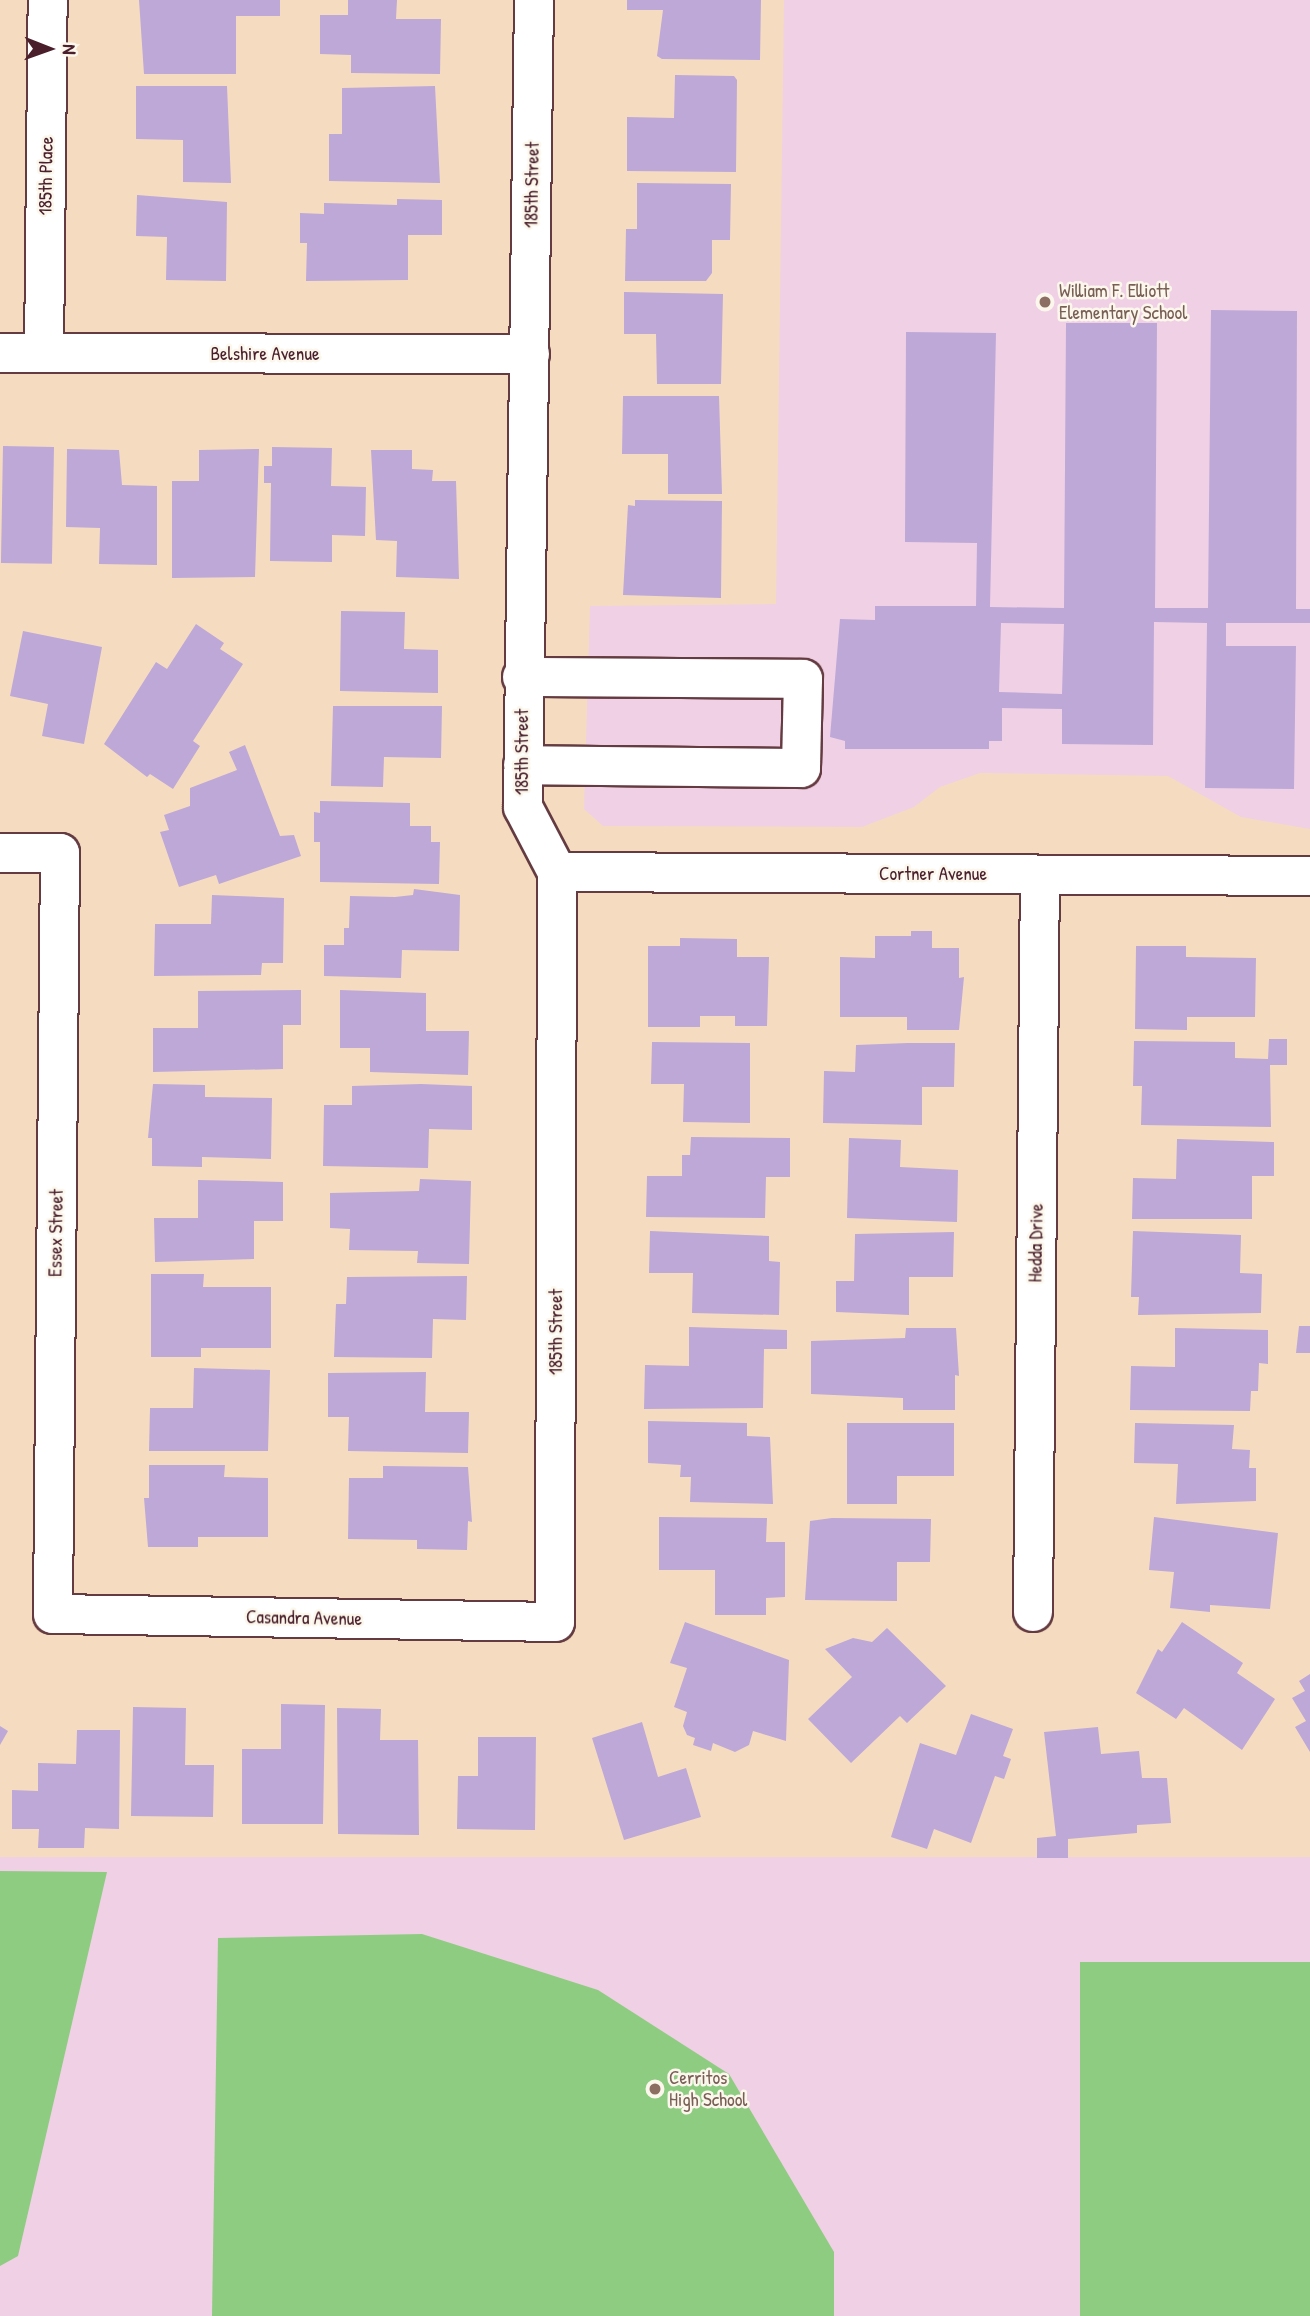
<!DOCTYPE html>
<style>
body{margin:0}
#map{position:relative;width:1310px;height:2316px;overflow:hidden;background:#f5dcc0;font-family:"Patrick Hand",sans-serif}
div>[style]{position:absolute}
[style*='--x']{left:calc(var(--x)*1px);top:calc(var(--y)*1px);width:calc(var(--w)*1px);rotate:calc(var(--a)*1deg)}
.built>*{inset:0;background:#f0d0e4;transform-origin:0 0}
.green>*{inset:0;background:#8ecc82;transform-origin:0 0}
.building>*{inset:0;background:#bda8d8;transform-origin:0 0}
.roads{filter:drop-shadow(2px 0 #643b41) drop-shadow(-2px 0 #643b41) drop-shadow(0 2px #643b41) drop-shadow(0 -2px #643b41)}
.minor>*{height:38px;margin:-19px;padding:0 19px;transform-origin:19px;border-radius:19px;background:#fff}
.dots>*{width:19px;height:19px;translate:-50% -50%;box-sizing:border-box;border:4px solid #fbf7ec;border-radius:50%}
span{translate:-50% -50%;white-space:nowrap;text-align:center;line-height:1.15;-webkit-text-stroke:5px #fbf7ec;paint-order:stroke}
.street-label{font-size:19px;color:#4a1f2b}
.education-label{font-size:19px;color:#785e54}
.left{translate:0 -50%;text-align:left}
.north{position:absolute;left:14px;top:14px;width:70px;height:70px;-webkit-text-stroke:5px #fbf7ec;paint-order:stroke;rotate:91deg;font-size:19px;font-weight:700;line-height:28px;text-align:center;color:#4a1f2b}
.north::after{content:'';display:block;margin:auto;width:24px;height:32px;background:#4a1f2b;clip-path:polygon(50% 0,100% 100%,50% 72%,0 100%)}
</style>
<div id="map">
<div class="built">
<div style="clip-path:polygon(784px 0,1310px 0,1310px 829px,1241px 817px,1168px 776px,980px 773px,940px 787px,914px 807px,862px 827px,603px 826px,584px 809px,590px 606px,776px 604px)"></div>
<div style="left:0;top:1857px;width:1310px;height:459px"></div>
</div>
<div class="green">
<div style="clip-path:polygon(0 1871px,107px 1872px,18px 2256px,0 2266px)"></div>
<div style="clip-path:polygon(422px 1934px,598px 1990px,729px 2074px,834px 2252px,834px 2316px,212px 2316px,218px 1938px)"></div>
<div style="left:1080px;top:1962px;width:230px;height:354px"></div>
</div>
<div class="building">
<div style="clip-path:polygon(139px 0,280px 0,280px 16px,236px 16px,236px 74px,144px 74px)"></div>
<div style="clip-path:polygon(348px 0,397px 0,396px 19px,441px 19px,440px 74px,351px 73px,351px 55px,320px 54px,320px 15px,348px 15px)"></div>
<div style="clip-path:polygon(627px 0,761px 0,760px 60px,662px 59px,657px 56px,663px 10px,627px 10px)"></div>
<div style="clip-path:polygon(675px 75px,734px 76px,737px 80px,736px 172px,627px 171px,627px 117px,674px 118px)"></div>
<div style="clip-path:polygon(136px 86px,227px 86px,231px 183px,183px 182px,183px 140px,136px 139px)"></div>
<div style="clip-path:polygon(435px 86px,440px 183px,329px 181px,329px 134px,342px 134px,342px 88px)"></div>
<div style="clip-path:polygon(637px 183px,731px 184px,730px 240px,712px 240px,712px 273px,706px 281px,625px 281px,626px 229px,637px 229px)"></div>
<div style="clip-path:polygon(137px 195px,227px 202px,226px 281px,166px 280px,167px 237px,136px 236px)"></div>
<div style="clip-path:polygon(397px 199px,442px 200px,442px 235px,408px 235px,408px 280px,306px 281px,307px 243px,300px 243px,300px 213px,324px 214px,324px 203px,397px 205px)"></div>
<div style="clip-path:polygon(624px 292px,723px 294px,721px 384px,657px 384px,656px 334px,624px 334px)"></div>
<div style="clip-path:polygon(evenodd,1211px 310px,1297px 311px,1296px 609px,1310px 609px,1310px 623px,1226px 623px,1226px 646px,1296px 646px,1294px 789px,1205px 788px,1207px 623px,1154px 622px,1153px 745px,1062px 744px,1062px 709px,1002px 708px,1002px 741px,989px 741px,989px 749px,845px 749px,845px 741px,830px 737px,840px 619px,875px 620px,875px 606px,976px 606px,977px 543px,905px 542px,906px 332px,996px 333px,990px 607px,1064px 608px,1066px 323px,1157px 323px,1155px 608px,1208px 608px,1211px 310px,1001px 623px,1064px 624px,1062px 694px,999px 692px,1001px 623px)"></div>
<div style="clip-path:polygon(623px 396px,719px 396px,722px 494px,668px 494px,668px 454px,622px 454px)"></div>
<div style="left:3px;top:446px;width:51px;height:117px;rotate:1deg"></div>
<div style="clip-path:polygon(272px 447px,332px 448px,331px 486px,366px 487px,365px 536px,332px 535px,332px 562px,270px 561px,271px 483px,264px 483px,264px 466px,272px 466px)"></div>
<div style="clip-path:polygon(67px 449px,119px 450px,122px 485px,157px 486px,157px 565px,99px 564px,100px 528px,66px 527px)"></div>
<div style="clip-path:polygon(259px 449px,255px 577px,172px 578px,172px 481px,199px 481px,199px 450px)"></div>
<div style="clip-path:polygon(371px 450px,412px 450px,412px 469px,433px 470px,432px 481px,456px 481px,459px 579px,396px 577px,397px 541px,376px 540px)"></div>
<div style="clip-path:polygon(635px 500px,722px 501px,721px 598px,623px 595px,628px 505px,635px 506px)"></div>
<div style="clip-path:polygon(341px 611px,405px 612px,404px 649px,438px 650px,438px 693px,340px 691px)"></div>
<div style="clip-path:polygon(196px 624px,224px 643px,220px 649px,243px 664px,193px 741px,200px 746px,173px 789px,150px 774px,147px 777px,104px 744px,156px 662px,167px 669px)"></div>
<div style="clip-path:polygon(23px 631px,102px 647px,84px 744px,42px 736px,48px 704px,10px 696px)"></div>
<div style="clip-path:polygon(333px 706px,442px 706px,441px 758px,384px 757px,383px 787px,331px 786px)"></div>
<div style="clip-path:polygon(245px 745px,280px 836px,294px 835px,301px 856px,219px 884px,216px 875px,179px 887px,160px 832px,169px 830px,164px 815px,190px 806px,190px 788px,237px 770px,229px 752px)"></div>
<div style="clip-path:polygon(320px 801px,410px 803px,410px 826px,431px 826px,431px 842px,440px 842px,439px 884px,320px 882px,320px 842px,314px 842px,314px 812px,320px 813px)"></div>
<div style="clip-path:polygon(414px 889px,460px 895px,459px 951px,402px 950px,401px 978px,324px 976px,324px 945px,344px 945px,344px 928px,349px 928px,350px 896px,395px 897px,413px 895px)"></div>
<div style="clip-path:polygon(212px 895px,284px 898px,283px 963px,262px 963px,261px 975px,154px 976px,155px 924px,211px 924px)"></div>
<div style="clip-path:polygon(911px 931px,932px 931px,932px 948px,959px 948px,959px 978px,964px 977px,959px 1030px,907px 1030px,907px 1017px,840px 1017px,840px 957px,875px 958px,875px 936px,911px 936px)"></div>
<div style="clip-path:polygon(680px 938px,737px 939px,737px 957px,769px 957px,767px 1026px,735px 1026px,735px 1016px,700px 1016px,700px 1027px,648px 1027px,648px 946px,680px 946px)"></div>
<div style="clip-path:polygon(1136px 946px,1186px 946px,1186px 957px,1256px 958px,1255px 1017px,1187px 1017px,1187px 1030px,1135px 1029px)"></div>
<div style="clip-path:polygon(301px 990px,301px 1025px,283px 1025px,283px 1069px,153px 1072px,153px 1028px,198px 1028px,198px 991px)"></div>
<div style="clip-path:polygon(340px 990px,426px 993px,426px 1031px,469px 1031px,468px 1075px,370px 1072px,370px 1048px,340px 1048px)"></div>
<div style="clip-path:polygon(1269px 1039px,1287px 1039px,1287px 1065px,1270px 1065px,1271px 1127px,1141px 1125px,1142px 1086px,1133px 1086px,1134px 1041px,1235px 1042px,1235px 1058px,1268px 1059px)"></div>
<div style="clip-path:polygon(652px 1042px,750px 1043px,750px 1123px,683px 1122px,684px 1084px,651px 1084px)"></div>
<div style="clip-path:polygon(908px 1043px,955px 1043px,954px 1087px,922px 1087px,922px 1125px,823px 1123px,824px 1071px,855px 1072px,856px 1045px)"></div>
<div style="clip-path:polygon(153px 1084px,205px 1085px,205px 1097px,272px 1098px,271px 1159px,202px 1157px,202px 1167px,152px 1166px,152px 1138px,148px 1138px)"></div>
<div style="clip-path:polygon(421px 1084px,472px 1086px,472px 1130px,429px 1129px,428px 1168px,323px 1166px,324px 1105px,352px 1105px,352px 1086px)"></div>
<div style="clip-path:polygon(691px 1137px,790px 1138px,790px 1177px,766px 1177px,765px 1218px,646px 1217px,647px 1176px,682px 1176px,682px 1155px,690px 1155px)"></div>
<div style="clip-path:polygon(849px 1138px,901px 1140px,900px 1167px,958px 1170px,957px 1222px,847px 1218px)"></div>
<div style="clip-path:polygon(1177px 1139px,1274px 1142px,1274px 1176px,1252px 1176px,1252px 1219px,1132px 1219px,1133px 1178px,1176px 1179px)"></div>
<div style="clip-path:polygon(420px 1179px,471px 1181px,469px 1264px,417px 1263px,418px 1251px,349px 1250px,350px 1229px,330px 1228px,330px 1193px,419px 1191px)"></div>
<div style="clip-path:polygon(198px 1180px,283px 1182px,283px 1221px,254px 1221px,254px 1259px,155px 1262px,154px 1218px,198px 1218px)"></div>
<div style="clip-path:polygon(650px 1231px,769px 1236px,769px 1261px,780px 1262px,779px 1315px,692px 1313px,693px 1273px,649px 1273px)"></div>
<div style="clip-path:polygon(1133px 1231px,1241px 1235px,1240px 1273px,1262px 1274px,1261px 1313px,1138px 1315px,1139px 1297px,1131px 1297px)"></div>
<div style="clip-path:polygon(954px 1232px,953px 1277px,909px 1277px,909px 1315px,836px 1312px,836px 1281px,854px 1281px,855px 1234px)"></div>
<div style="clip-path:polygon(151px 1274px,204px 1274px,203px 1287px,271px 1287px,271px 1348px,201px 1348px,201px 1357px,151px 1357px)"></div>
<div style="clip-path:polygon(467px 1276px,466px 1320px,433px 1319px,432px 1358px,334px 1357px,336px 1304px,346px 1304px,347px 1277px)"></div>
<div style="clip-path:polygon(1299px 1326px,1310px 1326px,1310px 1353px,1296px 1353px)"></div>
<div style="clip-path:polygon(689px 1327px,787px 1330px,787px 1349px,764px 1349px,763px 1408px,644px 1409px,645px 1365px,689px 1366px)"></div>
<div style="clip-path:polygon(906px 1328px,956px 1328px,959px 1376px,955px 1375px,955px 1410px,903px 1410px,903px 1398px,811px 1394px,811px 1341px,905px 1338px)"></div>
<div style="clip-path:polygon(1175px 1328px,1268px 1330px,1268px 1364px,1259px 1363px,1258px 1391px,1251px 1391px,1250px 1411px,1130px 1410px,1131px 1366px,1175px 1367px)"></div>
<div style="clip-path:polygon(194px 1368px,270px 1370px,268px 1451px,149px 1451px,150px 1408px,193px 1408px)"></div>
<div style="clip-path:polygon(426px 1372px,425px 1412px,469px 1412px,468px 1453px,348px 1451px,349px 1417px,328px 1417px,328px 1373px)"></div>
<div style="clip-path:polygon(648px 1421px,747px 1423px,747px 1436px,770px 1437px,773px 1504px,690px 1502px,691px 1477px,680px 1477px,681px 1465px,648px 1463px)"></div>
<div style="clip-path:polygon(847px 1423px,954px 1423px,954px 1476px,897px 1476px,897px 1504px,847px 1504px)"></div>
<div style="clip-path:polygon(1135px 1423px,1234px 1425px,1232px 1449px,1250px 1450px,1249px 1468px,1256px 1468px,1256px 1501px,1176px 1504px,1178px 1464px,1134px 1463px)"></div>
<div style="clip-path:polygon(149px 1465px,225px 1465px,224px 1477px,268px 1478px,268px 1537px,198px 1537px,198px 1547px,148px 1547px,144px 1498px,149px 1498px)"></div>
<div style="clip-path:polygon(383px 1466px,468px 1467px,472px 1522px,468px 1521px,467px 1550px,417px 1549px,417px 1540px,348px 1539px,349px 1478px,383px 1478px)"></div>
<div style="clip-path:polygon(659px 1517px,767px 1518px,766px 1542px,785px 1542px,785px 1597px,766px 1598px,766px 1615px,715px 1615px,715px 1570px,659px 1570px)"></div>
<div style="clip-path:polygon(1154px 1517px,1278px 1533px,1270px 1609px,1210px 1605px,1210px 1612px,1170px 1608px,1174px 1572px,1149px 1570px)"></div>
<div style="clip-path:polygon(832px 1518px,931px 1519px,930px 1562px,897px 1562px,897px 1601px,805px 1600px,810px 1521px)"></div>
<div style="clip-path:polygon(685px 1622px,789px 1660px,786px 1741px,753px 1731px,749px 1745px,735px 1752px,713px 1743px,711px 1751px,693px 1745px,695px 1738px,687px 1735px,683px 1726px,687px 1712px,674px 1707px,687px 1668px,670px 1663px)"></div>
<div style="clip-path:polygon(1182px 1622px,1243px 1663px,1237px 1673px,1275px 1699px,1242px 1750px,1184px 1708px,1176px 1719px,1136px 1693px,1158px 1649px,1162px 1652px)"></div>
<div style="clip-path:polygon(887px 1628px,946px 1686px,907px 1723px,900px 1716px,851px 1763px,808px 1719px,852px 1677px,825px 1649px,853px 1638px,872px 1642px)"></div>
<div style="clip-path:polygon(1310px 1674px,1310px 1752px,1295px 1727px,1306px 1721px,1292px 1698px,1305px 1691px,1299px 1681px)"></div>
<div style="clip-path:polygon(281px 1704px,325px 1705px,323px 1824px,242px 1824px,242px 1749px,281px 1749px)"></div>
<div style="clip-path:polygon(133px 1707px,186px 1708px,185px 1765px,214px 1765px,213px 1817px,131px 1816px)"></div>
<div style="clip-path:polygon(337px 1708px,381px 1709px,380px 1740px,418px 1740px,419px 1835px,338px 1834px)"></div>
<div style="clip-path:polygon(971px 1714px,1013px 1729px,1003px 1756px,1011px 1759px,1004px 1779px,995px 1776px,971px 1843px,934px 1829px,927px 1849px,891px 1837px,920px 1743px,956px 1755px)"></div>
<div style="clip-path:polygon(642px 1722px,658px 1777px,686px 1768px,701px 1817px,624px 1840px,592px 1738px)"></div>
<div style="clip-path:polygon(0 1726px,8px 1731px,0 1745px)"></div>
<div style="clip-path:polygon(1098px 1727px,1101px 1754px,1139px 1751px,1142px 1778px,1167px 1778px,1171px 1823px,1137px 1825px,1137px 1833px,1068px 1839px,1068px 1858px,1037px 1858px,1037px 1838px,1056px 1836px,1044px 1732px)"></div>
<div style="clip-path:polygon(77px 1730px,120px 1730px,119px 1829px,85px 1828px,84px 1848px,38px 1848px,39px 1829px,12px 1829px,12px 1790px,38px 1791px,38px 1763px,76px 1764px)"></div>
<div style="clip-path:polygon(478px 1737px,536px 1737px,535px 1830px,457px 1829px,458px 1776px,478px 1776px)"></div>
</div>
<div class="roads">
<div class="minor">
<div style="--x:0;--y:353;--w:530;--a:0.11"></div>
<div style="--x:44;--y:353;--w:353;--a:-89.4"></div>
<div style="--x:522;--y:677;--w:281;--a:0.4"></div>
<div style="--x:803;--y:679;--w:89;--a:91.3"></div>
<div style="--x:801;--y:768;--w:278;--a:-179.4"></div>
<div style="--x:0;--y:853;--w:60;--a:0"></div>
<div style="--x:60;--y:853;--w:761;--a:90.53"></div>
<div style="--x:53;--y:1614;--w:502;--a:0.91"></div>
<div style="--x:555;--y:1622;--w:750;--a:-89.85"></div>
<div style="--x:557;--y:872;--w:73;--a:-117.6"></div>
<div style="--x:523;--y:807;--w:807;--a:-89.22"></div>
<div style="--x:557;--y:872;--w:753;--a:0.3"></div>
<div style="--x:1033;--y:1612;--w:737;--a:-89.46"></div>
</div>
</div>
<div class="dots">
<div style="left:1045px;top:302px;background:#8d6e63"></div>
<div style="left:655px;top:2089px;background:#8d6e63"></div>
</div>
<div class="street-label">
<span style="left:46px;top:176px;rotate:-89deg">185th Place</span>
<span style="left:532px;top:185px;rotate:-89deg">185th Street</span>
<span style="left:265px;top:354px">Belshire Avenue</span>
<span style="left:522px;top:752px;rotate:-90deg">185th Street</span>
<span style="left:933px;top:874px">Cortner Avenue</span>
<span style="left:56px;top:1233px;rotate:-89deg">Essex Street</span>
<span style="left:1036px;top:1243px;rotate:-89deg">Hedda Drive</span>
<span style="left:556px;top:1332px;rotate:-90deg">185th Street</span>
<span style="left:304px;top:1618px;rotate:1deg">Casandra Avenue</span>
</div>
<div class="education-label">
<span class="left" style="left:1059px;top:302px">William F. Elliott<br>Elementary School</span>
<span class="left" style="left:669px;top:2089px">Cerritos<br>High School</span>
</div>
<div class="north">N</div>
</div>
